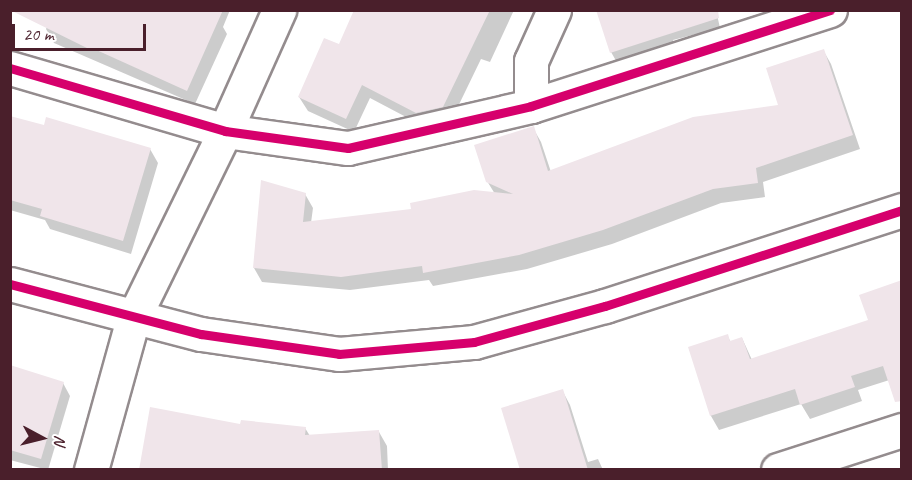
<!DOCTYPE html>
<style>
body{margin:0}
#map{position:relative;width:912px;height:480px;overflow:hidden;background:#fff;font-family:Caveat,sans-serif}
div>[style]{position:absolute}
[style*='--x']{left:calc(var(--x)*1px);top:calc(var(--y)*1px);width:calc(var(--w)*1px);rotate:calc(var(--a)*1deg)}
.shadow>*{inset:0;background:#0003}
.building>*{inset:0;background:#f0e5ea}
.roads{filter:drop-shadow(2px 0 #948c8e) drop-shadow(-2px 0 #948c8e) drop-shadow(0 2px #948c8e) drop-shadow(0 -2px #948c8e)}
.street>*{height:33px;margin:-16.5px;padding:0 16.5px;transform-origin:16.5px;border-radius:16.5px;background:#fff}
.secondary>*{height:33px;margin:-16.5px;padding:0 16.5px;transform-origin:16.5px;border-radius:16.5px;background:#fff}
.cycleway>*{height:9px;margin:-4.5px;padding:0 4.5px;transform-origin:4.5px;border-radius:4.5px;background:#d6006c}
span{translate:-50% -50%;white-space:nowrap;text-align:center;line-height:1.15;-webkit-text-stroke:4.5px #fff;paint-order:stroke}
.frame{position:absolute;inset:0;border:12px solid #4a1f2b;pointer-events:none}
.north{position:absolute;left:12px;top:408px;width:60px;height:60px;-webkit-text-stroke:4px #fff;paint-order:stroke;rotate:97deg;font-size:16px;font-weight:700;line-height:24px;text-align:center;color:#4a1f2b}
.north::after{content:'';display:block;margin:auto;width:21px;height:27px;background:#4a1f2b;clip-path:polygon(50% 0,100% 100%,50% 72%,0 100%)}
.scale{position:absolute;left:12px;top:24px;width:134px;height:27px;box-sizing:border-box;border:3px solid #4a1f2b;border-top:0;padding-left:8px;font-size:18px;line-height:21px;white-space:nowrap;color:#4a1f2b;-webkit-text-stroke:4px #fff;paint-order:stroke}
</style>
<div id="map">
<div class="shadow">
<div style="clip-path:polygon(54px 10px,230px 10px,223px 27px,227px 34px,195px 104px,54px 43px,46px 29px)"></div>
<div style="clip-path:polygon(356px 10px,514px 10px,490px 62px,481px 59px,451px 121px,425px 127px,370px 98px,354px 132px,308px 111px,299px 97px,340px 46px)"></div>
<div style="clip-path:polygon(716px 10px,720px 28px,673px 40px,675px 48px,619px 66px,611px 52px)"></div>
<div style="clip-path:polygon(823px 50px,831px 64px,860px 149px,763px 182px,765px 197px,721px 203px,612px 244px,527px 269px,433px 286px,429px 280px,350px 290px,262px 282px,254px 268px,305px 194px,313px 208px,311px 223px,413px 211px,495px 194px,487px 181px,533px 128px,541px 142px,551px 172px,780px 106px)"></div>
<div style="clip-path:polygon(10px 117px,45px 127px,150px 149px,158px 163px,131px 254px,50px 229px,45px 220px,10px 210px)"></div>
<div style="clip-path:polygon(870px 321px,902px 376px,858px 390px,862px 401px,810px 419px,801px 404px,719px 430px,711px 416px,689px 348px,727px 336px,731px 342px,742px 338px,752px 360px)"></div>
<div style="clip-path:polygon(10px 368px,63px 383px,70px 396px,48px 470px,10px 460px)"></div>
<div style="clip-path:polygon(562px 390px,570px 405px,588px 462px,598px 459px,603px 470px,522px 470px)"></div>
<div style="clip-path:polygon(242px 426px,305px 428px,310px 436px,379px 432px,387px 446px,388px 470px,140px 470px)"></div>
</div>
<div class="building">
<div style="clip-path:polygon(10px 10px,223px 10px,187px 91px,92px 48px,91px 50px)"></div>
<div style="clip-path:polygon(354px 10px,490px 10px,443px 107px,416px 113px,362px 85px,346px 119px,298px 97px,324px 38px,339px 44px)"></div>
<div style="clip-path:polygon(596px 10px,718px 10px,719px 18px,610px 53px)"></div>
<div style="clip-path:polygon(824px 49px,853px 135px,756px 168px,758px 183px,713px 189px,603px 230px,519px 255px,423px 273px,422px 266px,341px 277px,253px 268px,261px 180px,306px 193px,303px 222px,411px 209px,410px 203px,474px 190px,513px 194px,486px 182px,474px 145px,534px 126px,548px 171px,693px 117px,778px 105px,766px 68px)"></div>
<div style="clip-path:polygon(10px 116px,44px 125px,46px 117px,151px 148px,123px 241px,40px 216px,42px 209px,10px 200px)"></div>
<div style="clip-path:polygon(902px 280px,902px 401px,895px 402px,883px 366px,851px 376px,855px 387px,800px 405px,795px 389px,710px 416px,688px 347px,728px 334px,730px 341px,742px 337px,750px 359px,868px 320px,859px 295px)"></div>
<div style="clip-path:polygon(10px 365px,64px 382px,41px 459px,10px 450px)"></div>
<div style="clip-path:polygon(563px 389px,588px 470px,520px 470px,501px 408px)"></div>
<div style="clip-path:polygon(150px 407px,240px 424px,241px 420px,306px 427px,305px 435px,379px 430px,382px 470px,139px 470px)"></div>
</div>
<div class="roads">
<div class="street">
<div style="--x:10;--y:68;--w:224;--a:16.3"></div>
<div style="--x:225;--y:131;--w:124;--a:7.9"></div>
<div style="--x:348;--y:148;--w:188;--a:-12.9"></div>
<div style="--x:531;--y:106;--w:314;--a:-17.8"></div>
<div style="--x:531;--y:106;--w:45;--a:-90"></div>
<div style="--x:531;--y:61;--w:56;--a:-65.7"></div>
<div style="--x:91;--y:470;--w:157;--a:-74.5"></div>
<div style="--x:133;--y:319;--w:209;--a:-63.9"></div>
<div style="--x:225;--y:131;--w:133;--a:-65.9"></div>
<div style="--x:778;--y:470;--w:130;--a:-17.9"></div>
</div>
<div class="secondary">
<div style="--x:10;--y:284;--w:197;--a:14.7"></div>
<div style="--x:201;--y:334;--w:139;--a:8.2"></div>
<div style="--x:339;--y:354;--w:136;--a:-5.1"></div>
<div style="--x:474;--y:342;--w:136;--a:-15.4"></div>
<div style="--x:605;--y:306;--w:312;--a:-17.9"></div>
</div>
</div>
<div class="cycleway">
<div style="--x:10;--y:68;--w:224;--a:16.3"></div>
<div style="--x:225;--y:131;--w:124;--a:7.9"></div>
<div style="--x:348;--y:148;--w:188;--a:-12.9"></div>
<div style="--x:531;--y:106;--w:314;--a:-17.8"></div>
<div style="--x:10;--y:284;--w:197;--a:14.7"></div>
<div style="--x:201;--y:334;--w:139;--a:8.2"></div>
<div style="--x:339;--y:354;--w:136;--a:-5.1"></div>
<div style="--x:474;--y:342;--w:136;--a:-15.4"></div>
<div style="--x:605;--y:306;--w:312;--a:-17.9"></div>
</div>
<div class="frame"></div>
<div class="north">N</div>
<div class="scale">20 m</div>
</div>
